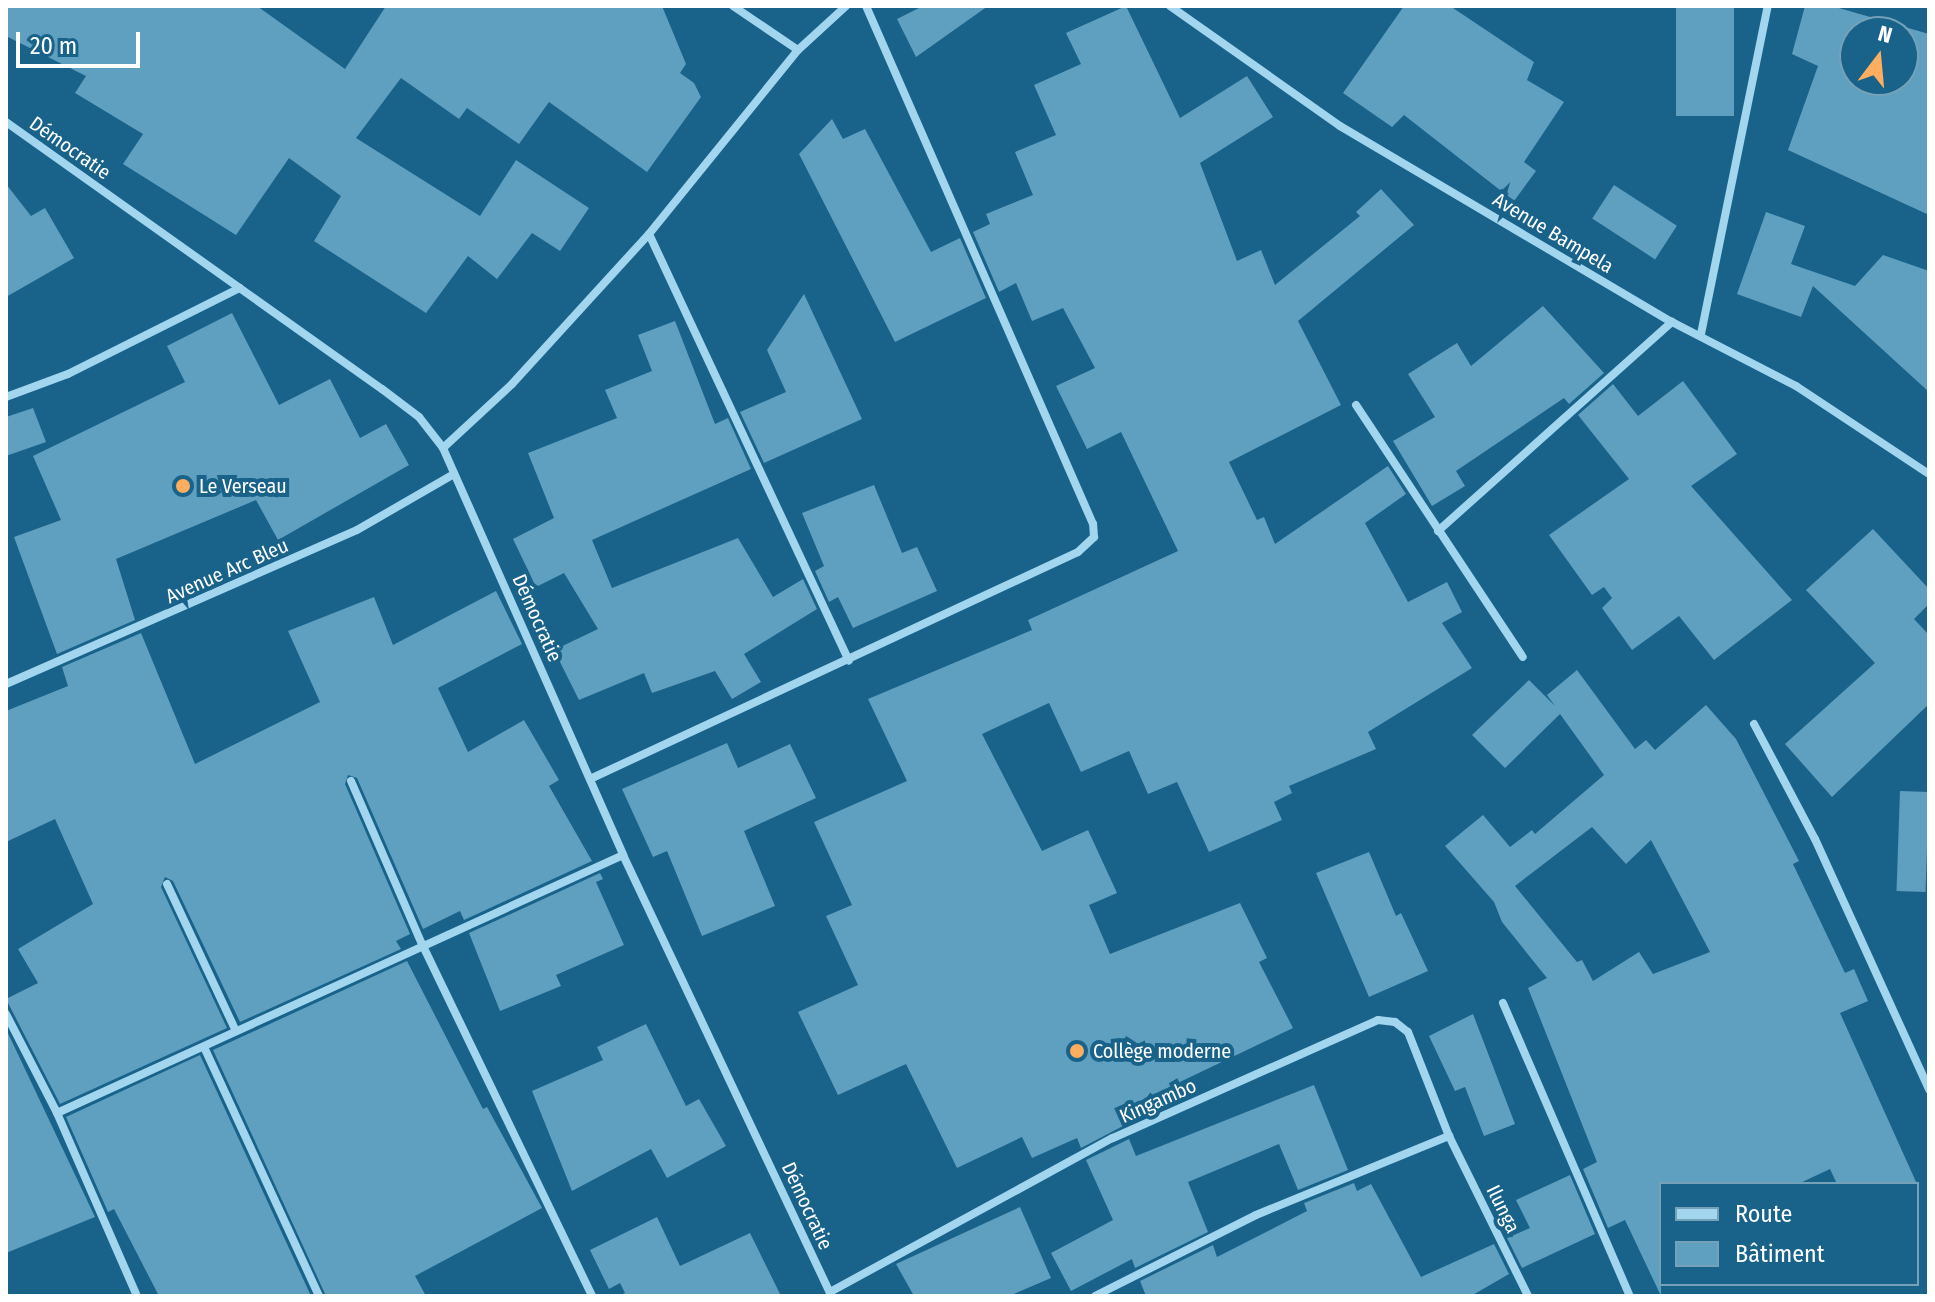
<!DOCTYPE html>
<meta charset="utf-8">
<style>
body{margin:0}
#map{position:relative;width:1935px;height:1302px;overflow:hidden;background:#19638a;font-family:"Fira Sans Condensed",sans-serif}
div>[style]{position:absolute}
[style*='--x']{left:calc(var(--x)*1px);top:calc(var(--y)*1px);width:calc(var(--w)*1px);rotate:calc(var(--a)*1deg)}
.building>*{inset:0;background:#5f9fbf;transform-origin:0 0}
.street>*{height:8px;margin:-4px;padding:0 4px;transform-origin:4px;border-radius:4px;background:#a2d5ee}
.dots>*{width:22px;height:22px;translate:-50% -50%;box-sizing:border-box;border:4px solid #19638a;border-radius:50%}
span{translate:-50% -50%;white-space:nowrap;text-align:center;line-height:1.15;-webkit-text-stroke:8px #19638a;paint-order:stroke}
.street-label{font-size:20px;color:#fff}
.poi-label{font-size:20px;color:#fff}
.left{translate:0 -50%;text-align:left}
.frame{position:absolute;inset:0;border:8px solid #fff;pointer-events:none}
.legend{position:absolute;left:1659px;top:1182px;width:260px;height:104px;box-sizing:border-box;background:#19638a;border:2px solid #75a1b9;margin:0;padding:10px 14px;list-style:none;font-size:24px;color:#fff}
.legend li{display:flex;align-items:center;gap:16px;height:40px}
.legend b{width:40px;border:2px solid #75a1b9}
.north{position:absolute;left:1839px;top:16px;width:80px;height:80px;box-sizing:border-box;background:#19638a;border:2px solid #75a1b9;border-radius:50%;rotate:16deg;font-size:22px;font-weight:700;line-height:32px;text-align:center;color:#fff}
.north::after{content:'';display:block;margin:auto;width:28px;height:36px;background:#ffad5f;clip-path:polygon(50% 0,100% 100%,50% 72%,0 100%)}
.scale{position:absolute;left:16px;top:32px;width:124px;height:36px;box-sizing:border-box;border:4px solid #fff;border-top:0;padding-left:10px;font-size:24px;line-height:28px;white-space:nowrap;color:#fff;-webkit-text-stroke:6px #19638a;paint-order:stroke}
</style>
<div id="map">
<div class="building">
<div style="clip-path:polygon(6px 6px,257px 6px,345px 69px,386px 6px,662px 6px,686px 64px,680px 73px,694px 83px,701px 97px,647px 172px,549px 102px,519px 144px,467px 108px,459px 119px,401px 78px,356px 138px,480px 216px,516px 160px,589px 208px,560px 251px,532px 233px,497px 279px,468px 256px,426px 313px,314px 241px,341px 196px,289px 158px,236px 235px,123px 164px,143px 134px,75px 93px,86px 76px,6px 36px)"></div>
<div style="clip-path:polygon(923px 6px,988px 6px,916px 57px,897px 19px)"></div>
<div style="clip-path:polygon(1126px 6px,1180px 118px,1247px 76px,1273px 117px,1200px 163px,1237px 261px,1261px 250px,1275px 285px,1360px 216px,1356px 212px,1381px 189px,1414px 225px,1298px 321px,1341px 405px,1229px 462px,1257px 520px,1264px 517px,1275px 544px,1388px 466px,1406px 494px,1365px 523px,1408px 602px,1447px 582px,1462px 612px,1442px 623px,1472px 668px,1368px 732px,1376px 749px,1289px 786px,1292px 793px,1274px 802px,1282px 820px,1209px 852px,1177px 782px,1148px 794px,1129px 751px,1081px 772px,1049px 703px,982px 734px,1042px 851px,1088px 830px,1117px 893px,1089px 905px,1110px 954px,1240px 903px,1267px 958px,1259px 962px,1293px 1028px,1117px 1112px,1123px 1126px,1081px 1148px,1077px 1138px,1032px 1158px,1022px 1137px,957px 1168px,906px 1064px,838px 1095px,798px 1012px,858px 985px,826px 916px,852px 905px,814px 822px,907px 781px,868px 699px,1032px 630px,1028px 620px,1178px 551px,1121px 432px,1087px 449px,1056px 386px,1095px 368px,1063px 308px,1032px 321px,1016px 283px,999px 292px,973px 232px,990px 224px,986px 214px,1033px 195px,1015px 152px,1056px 135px,1034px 85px,1081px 64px,1066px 33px)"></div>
<div style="clip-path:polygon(1404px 6px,1450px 6px,1534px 62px,1527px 80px,1564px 102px,1524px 162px,1536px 171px,1514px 201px,1404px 115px,1392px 127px,1343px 93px)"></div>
<div style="left:1676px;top:6px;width:58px;height:110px"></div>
<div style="clip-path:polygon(evenodd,1805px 6px,1832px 6px,1929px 34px,1929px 215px,1788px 150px,1818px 66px,1792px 54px,1805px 6px,1855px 32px,1903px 32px,1903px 80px,1855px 80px,1855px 32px)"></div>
<div style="clip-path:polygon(832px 119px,843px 139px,865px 129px,931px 252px,960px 238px,986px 298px,895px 342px,799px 154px)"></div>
<div style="clip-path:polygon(6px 184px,31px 216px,45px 208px,74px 258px,6px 297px)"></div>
<div style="left:1614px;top:185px;width:75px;height:40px;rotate:33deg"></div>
<div style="clip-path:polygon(1766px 212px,1805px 226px,1791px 264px,1855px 286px,1883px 255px,1929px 271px,1929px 392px,1813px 286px,1801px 317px,1737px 294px)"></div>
<div style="clip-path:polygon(804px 294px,862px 419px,764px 463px,740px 412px,786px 392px,767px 350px)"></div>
<div style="clip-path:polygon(1543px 306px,1604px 373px,1569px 404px,1564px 398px,1456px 471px,1465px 486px,1432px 506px,1393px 441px,1435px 417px,1408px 374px,1457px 343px,1471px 366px)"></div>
<div style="clip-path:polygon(232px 313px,279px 405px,330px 379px,360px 438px,386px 424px,409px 465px,278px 540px,256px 500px,116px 559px,135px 620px,57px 654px,14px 537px,61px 520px,33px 456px,185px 382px,167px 346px)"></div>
<div style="clip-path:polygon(675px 321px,715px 424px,728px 418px,751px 469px,592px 540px,612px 588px,738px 538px,773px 597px,803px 579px,817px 609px,744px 654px,761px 682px,732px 699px,715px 671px,652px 693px,644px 673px,579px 700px,554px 650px,598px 629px,564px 573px,536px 587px,513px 539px,554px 518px,528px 453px,617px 418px,605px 390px,652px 371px,638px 335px)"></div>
<div style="clip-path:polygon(1683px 381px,1737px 454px,1691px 486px,1792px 600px,1714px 660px,1679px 616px,1632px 650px,1602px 608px,1612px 598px,1604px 587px,1592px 595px,1549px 535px,1629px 479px,1578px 415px,1613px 384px,1638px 416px)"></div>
<div style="clip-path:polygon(33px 408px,46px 442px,6px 456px,6px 417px)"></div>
<div style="clip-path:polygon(874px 485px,902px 553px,917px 547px,937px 591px,853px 628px,838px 597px,829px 602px,815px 571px,824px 566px,802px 513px)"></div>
<div style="clip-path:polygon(1873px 529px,1929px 589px,1929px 604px,1914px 619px,1929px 635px,1929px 704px,1832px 797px,1785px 744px,1875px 663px,1806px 590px)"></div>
<div style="clip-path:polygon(496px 591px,522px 644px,438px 688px,468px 752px,524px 720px,559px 780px,549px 786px,592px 861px,464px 920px,460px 911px,423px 929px,357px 778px,348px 775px,345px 784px,410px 934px,396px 941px,401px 949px,240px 1022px,173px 881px,165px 877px,161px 887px,227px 1028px,60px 1104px,6px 999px,38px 983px,18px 949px,93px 904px,55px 819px,6px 842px,6px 711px,68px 686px,62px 667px,141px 633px,195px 764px,320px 702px,288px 631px,374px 597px,393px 645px)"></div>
<div style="clip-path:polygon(evenodd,1577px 670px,1635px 749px,1646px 740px,1655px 750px,1706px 705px,1736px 739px,1799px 861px,1793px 864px,1845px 973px,1854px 969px,1868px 1001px,1840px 1013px,1917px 1184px,1837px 1184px,1830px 1169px,1798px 1184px,1661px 1184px,1661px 1296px,1625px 1220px,1608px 1228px,1583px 1169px,1597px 1162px,1528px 988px,1547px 978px,1502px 922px,1494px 902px,1445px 846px,1483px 815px,1510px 847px,1532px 830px,1535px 834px,1604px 775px,1560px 714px,1505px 768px,1472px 735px,1529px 680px,1555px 706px,1547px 695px,1577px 670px,1592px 827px,1626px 864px,1651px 840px,1710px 952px,1653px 974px,1639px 952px,1593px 981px,1582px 960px,1577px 962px,1515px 886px,1592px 827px)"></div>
<div style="clip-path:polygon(727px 743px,738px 768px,790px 744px,816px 798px,744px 831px,775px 906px,702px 936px,667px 851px,653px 857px,622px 789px)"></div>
<div style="left:1900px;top:791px;width:29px;height:100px;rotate:2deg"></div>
<div style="clip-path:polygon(1369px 852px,1396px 916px,1401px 913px,1428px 971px,1369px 997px,1316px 873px)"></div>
<div style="clip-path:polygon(600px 873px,603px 879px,596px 882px,624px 945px,556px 975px,561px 986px,500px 1011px,469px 933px)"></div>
<div style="clip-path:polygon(407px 961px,483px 1109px,487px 1107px,542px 1208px,415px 1276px,426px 1296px,326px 1296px,213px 1050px)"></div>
<div style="clip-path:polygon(1473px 1014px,1515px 1124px,1484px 1136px,1465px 1087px,1455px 1091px,1429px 1036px)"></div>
<div style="clip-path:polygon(646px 1024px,686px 1106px,699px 1099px,726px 1146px,667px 1178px,651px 1149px,572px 1191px,532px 1091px,603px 1060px,597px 1047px)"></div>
<div style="clip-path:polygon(6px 1029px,95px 1217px,6px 1253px)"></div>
<div style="clip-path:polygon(200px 1055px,311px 1296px,159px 1296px,114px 1209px,108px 1212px,66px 1117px)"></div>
<div style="clip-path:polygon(1314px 1085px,1348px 1170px,1298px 1190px,1279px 1144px,1188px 1182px,1208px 1232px,1135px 1268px,1132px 1259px,1071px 1291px,1051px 1253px,1113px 1220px,1086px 1160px,1129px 1139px,1136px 1156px)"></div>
<div style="clip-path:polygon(1570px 1175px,1595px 1234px,1522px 1268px,1507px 1238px,1530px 1228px,1516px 1200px)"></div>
<div style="clip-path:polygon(1354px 1183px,1357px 1191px,1371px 1184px,1421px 1277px,1494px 1244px,1509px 1274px,1471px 1296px,1146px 1296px,1140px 1281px,1213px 1245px,1217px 1257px,1307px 1211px,1304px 1203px)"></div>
<div style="clip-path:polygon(1020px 1207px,1051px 1278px,1009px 1296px,914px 1296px,896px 1264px)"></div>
<div style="clip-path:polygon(657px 1217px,680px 1266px,750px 1233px,781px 1296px,618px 1296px,625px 1293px,620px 1283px,609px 1289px,590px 1250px)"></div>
</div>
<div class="street">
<div style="--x:733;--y:6;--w:78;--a:34.1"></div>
<div style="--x:1170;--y:6;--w:208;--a:35.2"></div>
<div style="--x:1340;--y:126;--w:386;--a:30.6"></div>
<div style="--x:1672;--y:322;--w:140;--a:27.3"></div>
<div style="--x:1796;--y:386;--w:159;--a:33.5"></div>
<div style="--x:6;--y:122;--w:461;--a:35.4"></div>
<div style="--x:382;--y:389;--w:46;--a:37.1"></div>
<div style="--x:419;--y:417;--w:39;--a:52"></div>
<div style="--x:443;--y:448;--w:445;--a:66.1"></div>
<div style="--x:623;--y:855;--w:488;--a:64.7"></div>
<div style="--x:649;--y:234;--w:471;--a:64.9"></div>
<div style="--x:1701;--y:334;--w:335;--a:-78.5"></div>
<div style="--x:6;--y:397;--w:66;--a:-20.4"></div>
<div style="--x:68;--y:374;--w:192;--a:-26.6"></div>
<div style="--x:1356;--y:405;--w:302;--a:56.5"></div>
<div style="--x:443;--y:448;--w:94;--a:-42.8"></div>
<div style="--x:512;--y:384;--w:203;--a:-47.6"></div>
<div style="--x:649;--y:234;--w:237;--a:-51"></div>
<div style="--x:798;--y:50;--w:65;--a:-42.5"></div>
<div style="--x:1438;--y:531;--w:314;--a:-41.8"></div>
<div style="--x:6;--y:684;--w:383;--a:-23.7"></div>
<div style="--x:357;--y:530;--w:112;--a:-30"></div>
<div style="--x:1754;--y:724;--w:130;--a:62.1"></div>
<div style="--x:1815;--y:839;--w:275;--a:65.5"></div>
<div style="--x:590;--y:779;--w:538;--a:-24.95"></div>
<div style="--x:1078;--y:552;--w:22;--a:-43"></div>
<div style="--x:1094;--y:537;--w:13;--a:-94"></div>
<div style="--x:1093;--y:524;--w:566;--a:-113.66"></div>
<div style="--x:351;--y:781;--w:178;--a:66.5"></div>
<div style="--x:422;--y:944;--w:391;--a:64.2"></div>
<div style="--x:167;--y:884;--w:160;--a:64.9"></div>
<div style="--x:1503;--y:1003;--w:319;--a:66.6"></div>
<div style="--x:6;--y:1014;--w:111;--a:62.7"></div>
<div style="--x:57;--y:1113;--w:200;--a:66.4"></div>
<div style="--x:204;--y:1047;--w:274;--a:65.2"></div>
<div style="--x:57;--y:1113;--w:622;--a:-24.5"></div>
<div style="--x:830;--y:1292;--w:322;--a:-28.6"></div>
<div style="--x:1113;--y:1138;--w:290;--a:-24"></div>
<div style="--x:1378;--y:1020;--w:17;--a:7"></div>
<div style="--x:1395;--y:1022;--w:16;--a:38"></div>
<div style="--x:1408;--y:1032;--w:112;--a:68.5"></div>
<div style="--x:1449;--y:1136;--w:178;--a:63.7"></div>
<div style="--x:1095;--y:1296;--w:180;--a:-26.7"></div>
<div style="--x:1256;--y:1215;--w:209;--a:-22.3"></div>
</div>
<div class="dots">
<div style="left:183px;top:486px;background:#ffad5f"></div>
<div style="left:1077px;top:1051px;background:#ffad5f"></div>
</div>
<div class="street-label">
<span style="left:70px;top:148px;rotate:35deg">Démocratie</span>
<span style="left:1553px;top:233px;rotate:31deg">Avenue Bampela</span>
<span style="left:227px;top:571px;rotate:-24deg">Avenue Arc Bleu</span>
<span style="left:537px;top:618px;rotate:66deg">Démocratie</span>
<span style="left:1158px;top:1101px;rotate:-24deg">Kingambo</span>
<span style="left:807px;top:1206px;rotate:65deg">Démocratie</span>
<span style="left:1503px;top:1209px;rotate:64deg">Ilunga</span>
</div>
<div class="poi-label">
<span class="left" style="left:199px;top:486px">Le Verseau</span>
<span class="left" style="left:1093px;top:1051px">Collège moderne</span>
</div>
<div class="frame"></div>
<ul class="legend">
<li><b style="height:10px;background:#a2d5ee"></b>Route</li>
<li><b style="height:22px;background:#5f9fbf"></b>Bâtiment</li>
</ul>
<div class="north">N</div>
<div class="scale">20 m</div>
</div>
